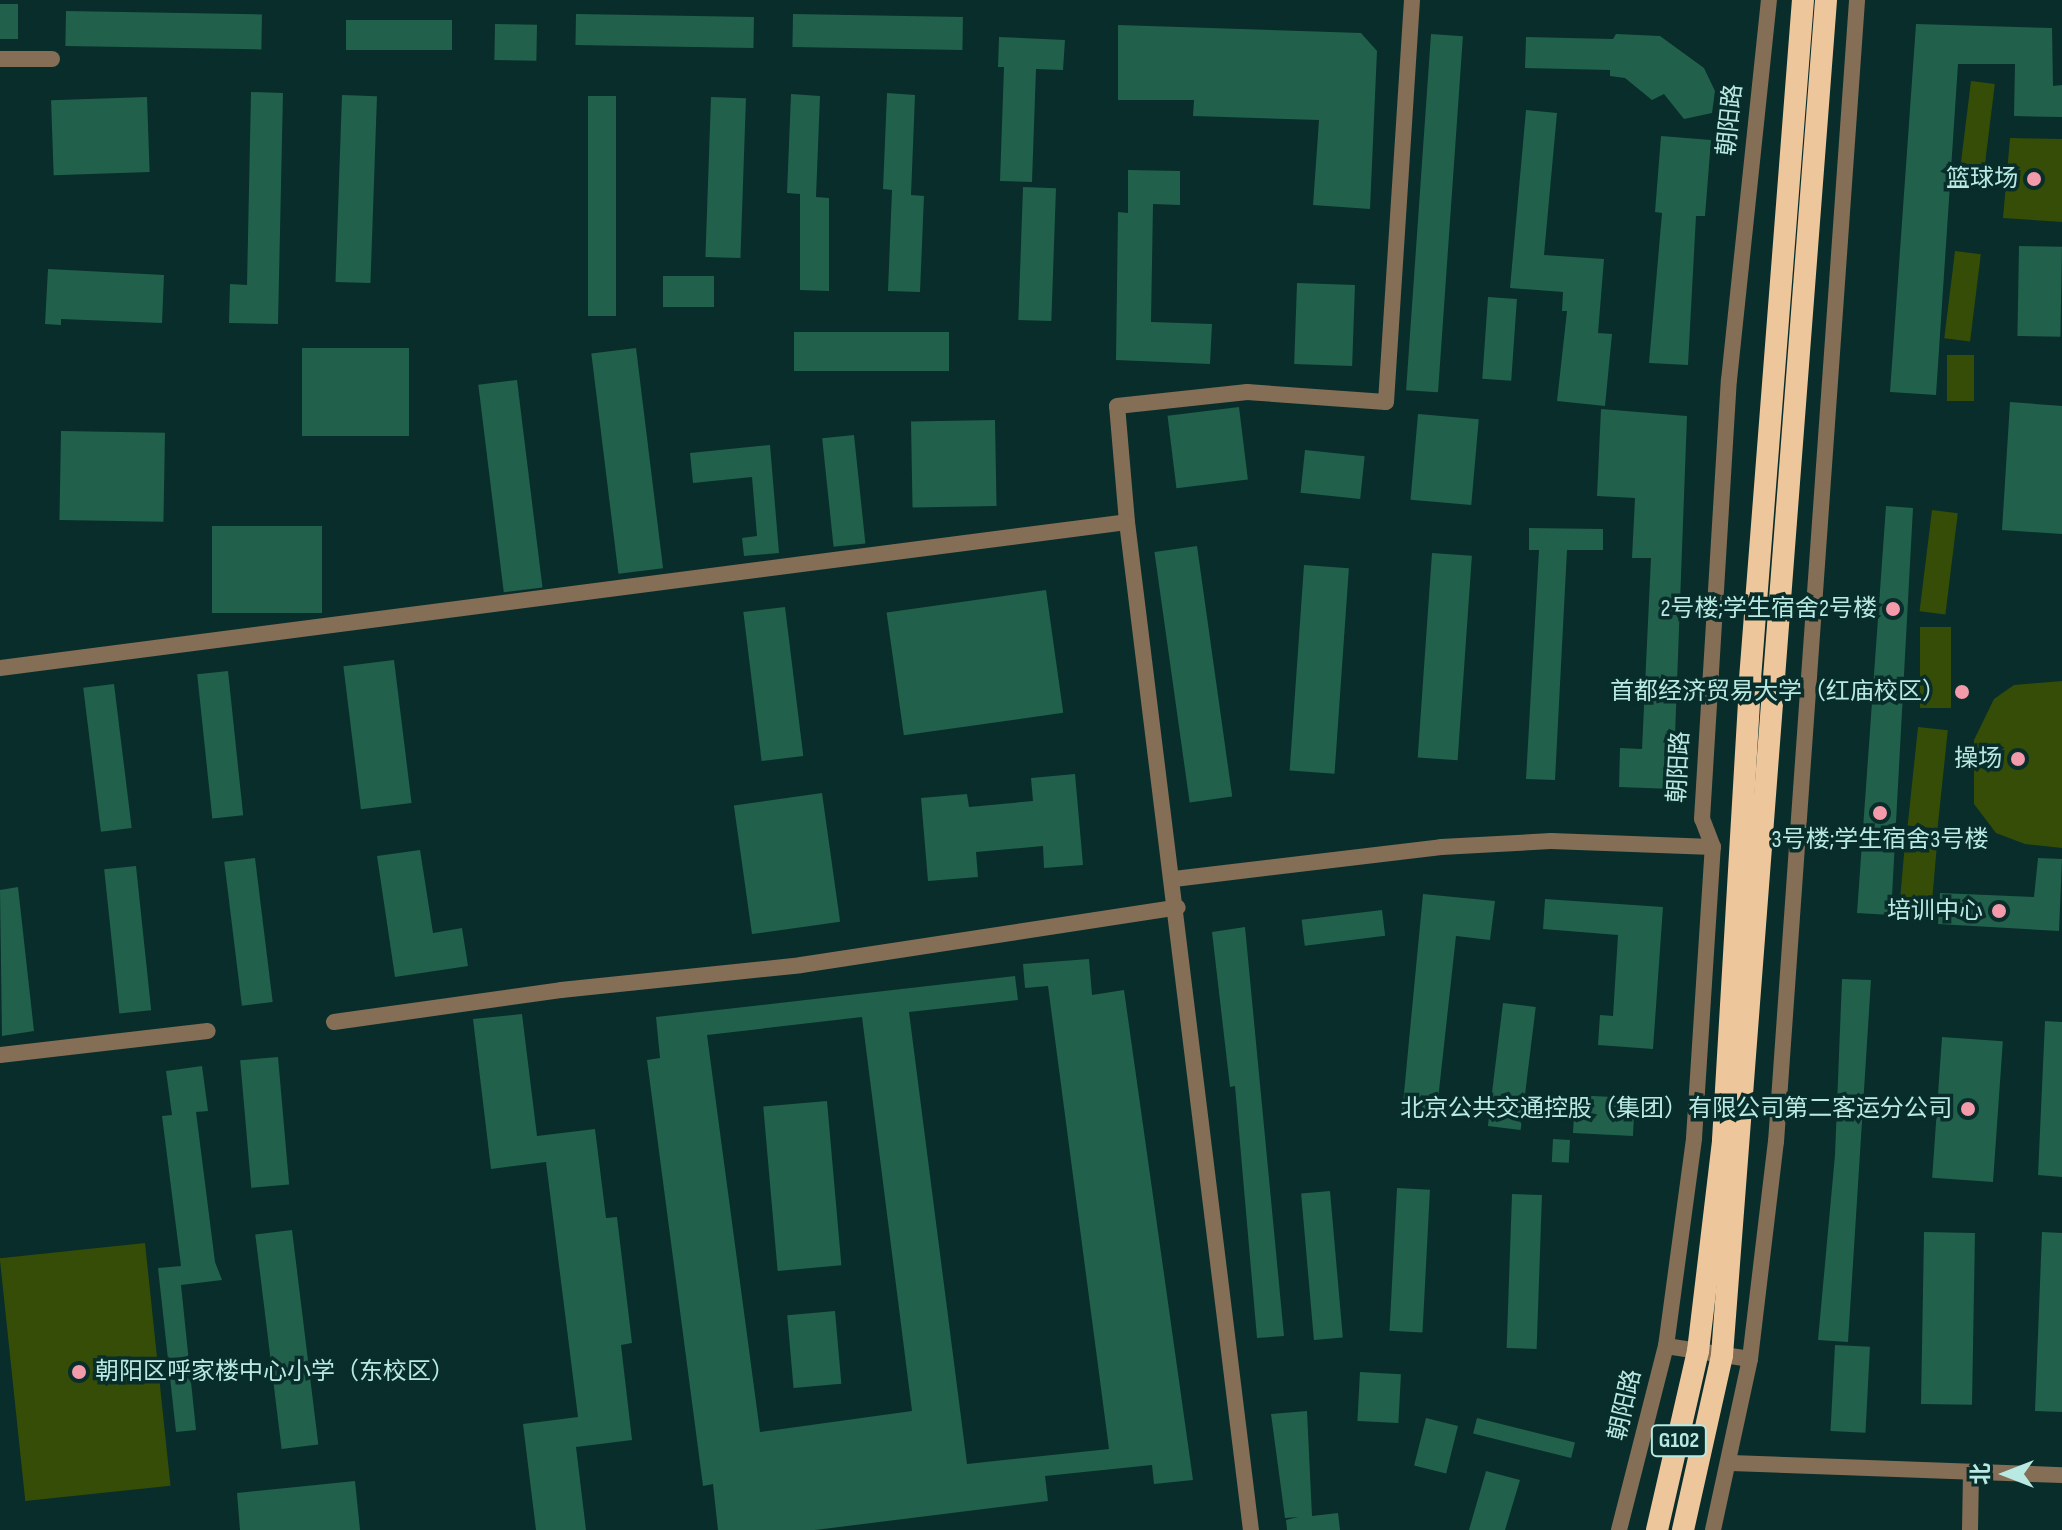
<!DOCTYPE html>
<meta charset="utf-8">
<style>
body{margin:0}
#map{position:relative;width:2062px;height:1530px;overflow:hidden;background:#092d2a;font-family:"Sofia Sans Condensed","Noto Sans SC",sans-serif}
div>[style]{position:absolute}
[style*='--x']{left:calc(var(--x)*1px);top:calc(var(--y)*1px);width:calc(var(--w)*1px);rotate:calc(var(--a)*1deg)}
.green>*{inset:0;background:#364d07;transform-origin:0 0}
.building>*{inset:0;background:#21604b;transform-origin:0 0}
.minor>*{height:16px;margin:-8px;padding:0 8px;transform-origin:8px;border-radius:8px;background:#846e56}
.tertiary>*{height:16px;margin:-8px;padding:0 8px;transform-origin:8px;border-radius:8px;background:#846e56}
.trunk>*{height:22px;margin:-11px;padding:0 11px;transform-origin:11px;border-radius:11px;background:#eec69c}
.dots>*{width:22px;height:22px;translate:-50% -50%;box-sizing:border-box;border:4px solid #092d2a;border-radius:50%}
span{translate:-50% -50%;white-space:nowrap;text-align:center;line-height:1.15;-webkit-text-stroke:7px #092d2a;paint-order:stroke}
.shield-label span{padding:2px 6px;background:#092d2a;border:2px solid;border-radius:6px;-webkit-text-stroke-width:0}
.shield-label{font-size:22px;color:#b9e9e3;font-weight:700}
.street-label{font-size:24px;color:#b9e9e3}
.poi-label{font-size:24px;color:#b9e9e3}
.right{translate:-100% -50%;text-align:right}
.left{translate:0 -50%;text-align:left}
.north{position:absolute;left:1966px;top:1434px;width:80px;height:80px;-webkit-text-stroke:6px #092d2a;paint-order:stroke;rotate:270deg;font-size:22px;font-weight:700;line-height:32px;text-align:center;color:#b9e9e3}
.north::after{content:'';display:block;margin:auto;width:28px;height:36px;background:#b9e9e3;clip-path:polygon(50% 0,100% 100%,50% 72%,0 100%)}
</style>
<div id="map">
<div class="green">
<div style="left:1971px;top:81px;width:24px;height:86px;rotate:7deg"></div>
<div style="clip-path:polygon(2010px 138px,2062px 139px,2062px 222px,2003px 218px)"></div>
<div style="left:1955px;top:251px;width:26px;height:88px;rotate:7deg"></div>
<div style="left:1947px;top:355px;width:27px;height:46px"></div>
<div style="left:1932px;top:510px;width:26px;height:102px;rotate:7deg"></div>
<div style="left:1920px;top:627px;width:31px;height:81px"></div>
<div style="clip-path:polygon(2062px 681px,2062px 848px,2025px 844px,1996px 833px,1974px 804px,1974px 740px,1994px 699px,2014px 685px)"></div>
<div style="left:1918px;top:727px;width:30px;height:99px;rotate:6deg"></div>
<div style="left:1905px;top:843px;width:32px;height:73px;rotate:5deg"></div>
<div style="left:145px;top:1243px;width:244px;height:146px;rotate:84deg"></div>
</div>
<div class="building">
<div style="left:0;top:4px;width:18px;height:35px"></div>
<div style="left:66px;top:11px;width:196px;height:35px;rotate:1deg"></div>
<div style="left:576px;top:14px;width:178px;height:31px;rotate:1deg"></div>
<div style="left:793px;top:14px;width:170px;height:33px;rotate:1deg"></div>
<div style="left:346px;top:20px;width:106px;height:30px"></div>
<div style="left:495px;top:24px;width:42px;height:36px;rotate:1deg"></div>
<div style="clip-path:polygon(1916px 24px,2052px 28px,2053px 86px,2062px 85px,2062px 117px,2014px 116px,2015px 64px,1958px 64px,1936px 395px,1890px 392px)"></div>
<div style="clip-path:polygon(1118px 25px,1361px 33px,1377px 51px,1370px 209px,1313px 205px,1319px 120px,1193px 116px,1194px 100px,1118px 100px)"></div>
<div style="left:1431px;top:34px;width:32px;height:357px;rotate:4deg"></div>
<div style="clip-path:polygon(1616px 34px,1660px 36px,1704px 68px,1715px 91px,1712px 113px,1684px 119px,1664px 94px,1652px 100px,1625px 78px,1610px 76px,1610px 70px,1525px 68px,1526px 37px,1613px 39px)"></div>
<div style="clip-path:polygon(999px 37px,1065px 40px,1063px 70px,1036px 69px,1032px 182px,1000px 181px,1004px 67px,998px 67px)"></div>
<div style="clip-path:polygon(251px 92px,283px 93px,278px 324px,229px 323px,230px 284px,247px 285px)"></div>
<div style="clip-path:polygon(887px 93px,915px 95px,911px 195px,924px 196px,920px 292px,888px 291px,892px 190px,883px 189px)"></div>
<div style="clip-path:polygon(791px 94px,820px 96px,816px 197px,829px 198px,829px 291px,800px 290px,800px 194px,787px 193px)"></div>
<div style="left:342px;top:95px;width:35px;height:187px;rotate:2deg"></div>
<div style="left:588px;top:96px;width:28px;height:220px"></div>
<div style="left:147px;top:97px;width:75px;height:96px;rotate:88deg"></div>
<div style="left:711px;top:97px;width:35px;height:160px;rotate:2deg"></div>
<div style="clip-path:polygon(1526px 110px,1557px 113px,1544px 255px,1604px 259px,1598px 333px,1612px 334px,1605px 406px,1557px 401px,1567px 311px,1562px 311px,1563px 292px,1510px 288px)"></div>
<div style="clip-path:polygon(1661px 136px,1711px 140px,1705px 216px,1696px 216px,1688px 365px,1649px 363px,1662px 213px,1655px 212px)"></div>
<div style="clip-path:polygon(1128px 170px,1180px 171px,1180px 205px,1153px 204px,1151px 322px,1212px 324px,1210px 364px,1116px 360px,1118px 212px,1128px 213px)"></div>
<div style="left:1023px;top:187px;width:33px;height:133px;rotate:2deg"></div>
<div style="left:2019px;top:246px;width:43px;height:90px;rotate:1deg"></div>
<div style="clip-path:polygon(48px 269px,164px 275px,162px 323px,61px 319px,61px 325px,45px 324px)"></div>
<div style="left:663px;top:276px;width:51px;height:31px"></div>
<div style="left:1297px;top:283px;width:58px;height:81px;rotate:2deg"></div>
<div style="left:1488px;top:297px;width:29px;height:82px;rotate:4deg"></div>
<div style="left:794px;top:332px;width:155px;height:39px"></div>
<div style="left:409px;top:348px;width:88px;height:107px;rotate:90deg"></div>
<div style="left:636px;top:348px;width:222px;height:45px;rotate:83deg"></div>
<div style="left:517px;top:380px;width:209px;height:39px;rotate:83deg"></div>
<div style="clip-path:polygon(2010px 402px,2062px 406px,2062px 534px,2002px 530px)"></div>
<div style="left:1239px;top:407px;width:73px;height:72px;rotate:83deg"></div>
<div style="clip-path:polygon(1601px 409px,1687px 416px,1673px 789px,1619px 787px,1620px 748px,1642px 749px,1651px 558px,1632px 558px,1635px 498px,1597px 496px)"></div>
<div style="left:1418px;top:414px;width:61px;height:86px;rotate:5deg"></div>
<div style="left:995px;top:420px;width:86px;height:84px;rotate:89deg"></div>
<div style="left:61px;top:431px;width:104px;height:89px;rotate:1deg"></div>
<div style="left:854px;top:435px;width:109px;height:32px;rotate:84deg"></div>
<div style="clip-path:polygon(770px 445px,779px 553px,744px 556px,742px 538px,757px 536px,752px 477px,693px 483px,690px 453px)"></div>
<div style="left:1305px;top:450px;width:60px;height:43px;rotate:6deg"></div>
<div style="clip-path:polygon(1886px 506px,1913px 508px,1891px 915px,1857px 913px)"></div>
<div style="left:212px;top:526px;width:110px;height:87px"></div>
<div style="clip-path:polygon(1529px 528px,1603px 529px,1603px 550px,1567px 550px,1555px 780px,1526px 779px,1539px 550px,1529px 550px)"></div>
<div style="left:1197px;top:546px;width:253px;height:43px;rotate:82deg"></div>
<div style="left:1432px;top:553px;width:40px;height:205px;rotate:4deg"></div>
<div style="left:1304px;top:565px;width:45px;height:206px;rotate:4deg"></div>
<div style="left:1046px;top:590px;width:124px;height:161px;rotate:82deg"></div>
<div style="left:785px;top:607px;width:150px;height:42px;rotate:83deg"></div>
<div style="left:394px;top:660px;width:144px;height:51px;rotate:83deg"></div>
<div style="left:228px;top:671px;width:145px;height:31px;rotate:84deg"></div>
<div style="left:114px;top:684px;width:145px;height:31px;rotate:83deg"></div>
<div style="clip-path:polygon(1075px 774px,1083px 865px,1044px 868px,1043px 846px,976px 852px,978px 877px,928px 881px,921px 798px,967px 794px,969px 807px,1033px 801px,1031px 778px)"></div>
<div style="left:822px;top:793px;width:130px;height:89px;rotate:82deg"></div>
<div style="clip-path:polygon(420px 850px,433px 933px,462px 928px,468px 966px,395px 977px,377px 856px)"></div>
<div style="left:255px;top:858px;width:145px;height:31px;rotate:83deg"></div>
<div style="clip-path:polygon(2038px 858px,2062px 859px,2059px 931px,1938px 924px,1940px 893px,2034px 897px)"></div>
<div style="left:136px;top:866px;width:145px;height:32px;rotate:84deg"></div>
<div style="clip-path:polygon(18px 887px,34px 1031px,2px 1036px,0 890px)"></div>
<div style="clip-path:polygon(1423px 894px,1495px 901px,1490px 940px,1456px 936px,1436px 1118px,1402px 1114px)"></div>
<div style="clip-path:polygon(1545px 899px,1663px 907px,1653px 1049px,1598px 1045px,1600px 1015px,1613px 1016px,1618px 935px,1543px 929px)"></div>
<div style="left:1382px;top:910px;width:26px;height:81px;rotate:83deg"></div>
<div style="clip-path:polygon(1245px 927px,1284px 1336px,1257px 1338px,1235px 1086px,1230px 1087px,1212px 932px)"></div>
<div style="clip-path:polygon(evenodd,1089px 959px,1092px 995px,1124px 990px,1193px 1480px,1154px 1484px,1152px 1465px,1045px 1476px,1048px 1501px,815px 1530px,718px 1530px,713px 1484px,703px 1486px,647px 1060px,660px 1058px,656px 1017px,1015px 976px,1018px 1000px,909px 1012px,967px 1464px,1109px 1449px,1048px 986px,1025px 988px,1023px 964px,1089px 959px,862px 1017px,912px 1411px,760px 1432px,707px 1035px,862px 1017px)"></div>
<div style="clip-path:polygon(1842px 979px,1871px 980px,1848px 1342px,1818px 1340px,1835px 1155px)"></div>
<div style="left:1503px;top:1003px;width:33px;height:124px;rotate:7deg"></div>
<div style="clip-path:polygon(522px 1014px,537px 1136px,595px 1129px,606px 1218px,617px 1217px,632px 1343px,621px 1345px,632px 1440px,576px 1447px,586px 1530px,536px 1530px,523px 1424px,578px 1417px,546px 1162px,491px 1169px,473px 1019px)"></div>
<div style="clip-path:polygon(2045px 1021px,2062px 1022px,2062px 1177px,2038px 1175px)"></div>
<div style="left:1942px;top:1037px;width:61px;height:141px;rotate:4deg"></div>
<div style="left:278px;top:1057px;width:128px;height:38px;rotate:85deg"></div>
<div style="clip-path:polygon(202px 1066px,208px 1111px,196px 1112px,215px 1262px,222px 1280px,181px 1285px,196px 1430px,176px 1432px,158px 1268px,181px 1266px,162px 1116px,172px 1115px,166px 1071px)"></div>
<div style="left:1575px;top:1095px;width:60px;height:38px;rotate:3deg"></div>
<div style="left:827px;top:1101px;width:165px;height:64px;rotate:85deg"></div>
<div style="left:1553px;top:1139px;width:17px;height:23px;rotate:3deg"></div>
<div style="left:1397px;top:1188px;width:33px;height:143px;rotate:3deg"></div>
<div style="left:1330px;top:1191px;width:147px;height:29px;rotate:85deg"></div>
<div style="left:1512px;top:1194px;width:30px;height:154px;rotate:2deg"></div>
<div style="left:292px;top:1230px;width:216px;height:37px;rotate:83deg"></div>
<div style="left:1924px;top:1232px;width:51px;height:172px;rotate:1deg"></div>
<div style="clip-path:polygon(2042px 1232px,2062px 1233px,2062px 1412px,2035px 1411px)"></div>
<div style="left:835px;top:1311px;width:73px;height:48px;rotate:85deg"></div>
<div style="left:1835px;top:1345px;width:35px;height:86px;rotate:3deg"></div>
<div style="left:1360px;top:1372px;width:41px;height:49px;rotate:3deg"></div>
<div style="clip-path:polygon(1307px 1411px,1312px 1516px,1338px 1513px,1340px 1530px,1287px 1530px,1286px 1520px,1298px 1517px,1285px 1518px,1271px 1414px)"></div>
<div style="left:1426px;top:1418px;width:33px;height:49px;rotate:14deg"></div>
<div style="left:1477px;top:1418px;width:101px;height:16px;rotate:14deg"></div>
<div style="clip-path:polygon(1486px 1471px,1520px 1480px,1505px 1530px,1469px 1530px)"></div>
<div style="clip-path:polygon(355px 1481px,360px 1530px,240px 1530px,237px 1493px)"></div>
</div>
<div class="minor">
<div style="--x:0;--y:59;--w:52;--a:0"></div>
<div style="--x:1127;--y:522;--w:116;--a:-94.9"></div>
<div style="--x:1117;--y:406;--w:131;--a:-6.1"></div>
<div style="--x:1247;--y:392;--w:139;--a:4.1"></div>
<div style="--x:1386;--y:402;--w:403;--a:-86.3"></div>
<div style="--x:0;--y:668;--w:1136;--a:-7.38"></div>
<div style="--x:1127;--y:522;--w:1016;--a:82.99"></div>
<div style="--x:1174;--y:879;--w:269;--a:-6.8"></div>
<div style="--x:1441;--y:847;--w:110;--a:-3.1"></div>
<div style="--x:1551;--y:841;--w:162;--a:2.1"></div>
<div style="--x:334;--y:1022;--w:229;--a:-8"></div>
<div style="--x:561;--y:990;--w:241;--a:-5.9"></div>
<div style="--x:801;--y:965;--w:381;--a:-8.7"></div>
<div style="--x:0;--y:1055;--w:209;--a:-6.6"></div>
<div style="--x:1970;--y:1530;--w:58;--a:-89"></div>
</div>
<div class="tertiary">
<div style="--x:1666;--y:1346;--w:85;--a:8.8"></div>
<div style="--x:1731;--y:1463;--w:331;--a:2.1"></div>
<div style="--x:1619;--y:1530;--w:190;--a:-75.7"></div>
<div style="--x:1666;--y:1346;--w:210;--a:-82.3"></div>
<div style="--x:1694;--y:1138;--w:292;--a:-86.3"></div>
<div style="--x:1713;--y:847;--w:30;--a:-111"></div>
<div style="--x:1702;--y:819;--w:440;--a:-86.5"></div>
<div style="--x:1729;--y:380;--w:382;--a:-84"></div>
<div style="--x:1713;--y:1530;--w:175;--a:-77.8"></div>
<div style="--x:1750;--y:1359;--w:219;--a:-83.2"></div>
<div style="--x:1776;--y:1142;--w:1145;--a:-85.94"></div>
</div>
<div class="trunk">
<div style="--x:1657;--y:1530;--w:184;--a:-77.1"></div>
<div style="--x:1698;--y:1351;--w:212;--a:-83.2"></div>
<div style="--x:1723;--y:1140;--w:462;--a:-86.6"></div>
<div style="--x:1750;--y:679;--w:681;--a:-85.54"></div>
<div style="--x:1683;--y:1530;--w:179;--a:-77.4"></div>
<div style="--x:1722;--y:1355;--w:1359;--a:-85.61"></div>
</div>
<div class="dots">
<div style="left:2034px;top:179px;background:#f39aab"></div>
<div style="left:1893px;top:609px;background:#f39aab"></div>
<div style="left:1962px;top:692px;background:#f39aab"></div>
<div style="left:2018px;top:759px;background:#f39aab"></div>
<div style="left:1880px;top:813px;background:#f39aab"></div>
<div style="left:1999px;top:911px;background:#f39aab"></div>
<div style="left:1968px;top:1109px;background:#f39aab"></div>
<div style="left:79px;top:1372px;background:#f39aab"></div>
</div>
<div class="shield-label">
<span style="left:1679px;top:1441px">G102</span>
</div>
<div class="street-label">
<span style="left:1730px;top:120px;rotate:-84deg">朝阳路</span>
<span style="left:1679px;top:767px;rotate:-87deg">朝阳路</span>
<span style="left:1625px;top:1405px;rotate:-77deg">朝阳路</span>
</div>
<div class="poi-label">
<span class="right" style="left:2018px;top:179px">篮球场</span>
<span class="right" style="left:1877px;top:609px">2号楼;学生宿舍2号楼</span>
<span class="right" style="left:1946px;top:692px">首都经济贸易大学（红庙校区）</span>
<span class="right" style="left:2002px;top:759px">操场</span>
<span style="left:1880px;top:840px">3号楼;学生宿舍3号楼</span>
<span class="right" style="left:1983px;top:911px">培训中心</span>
<span class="right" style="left:1952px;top:1109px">北京公共交通控股（集团）有限公司第二客运分公司</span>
<span class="left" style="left:95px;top:1372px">朝阳区呼家楼中心小学（东校区）</span>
</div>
<div class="north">北</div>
</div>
